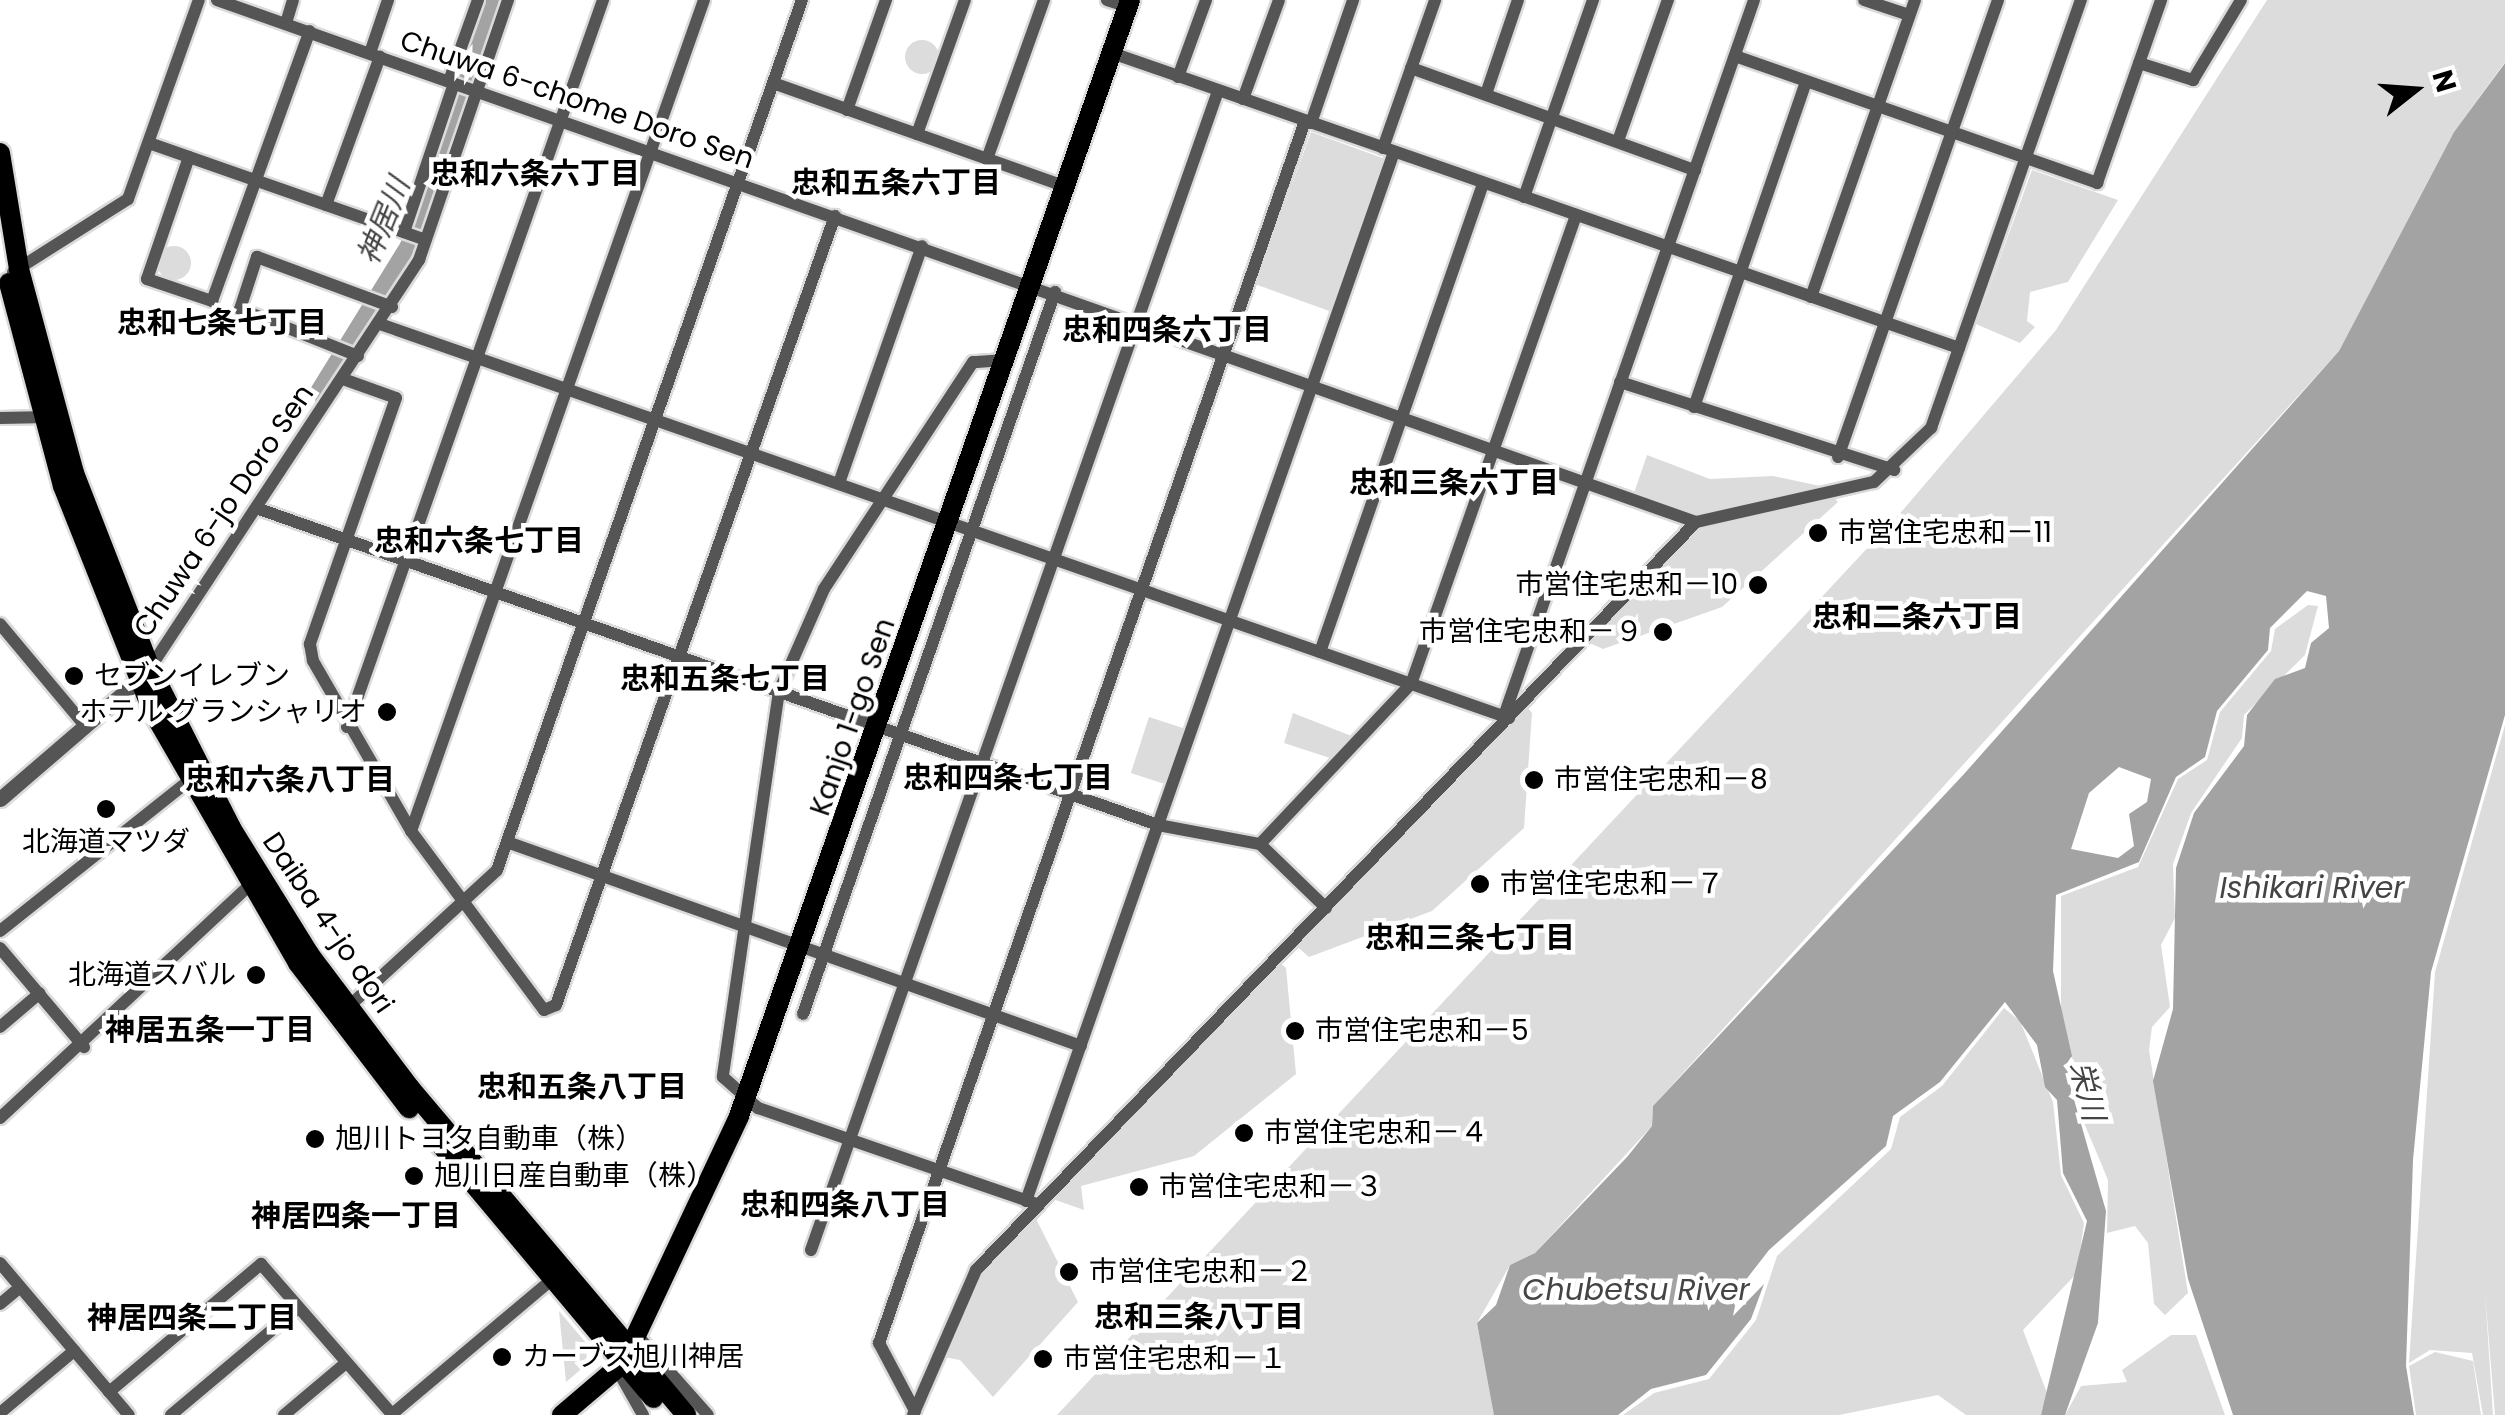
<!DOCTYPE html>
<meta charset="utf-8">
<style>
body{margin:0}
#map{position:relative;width:2505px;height:1415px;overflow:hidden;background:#fff;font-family:Poppins,"Noto Sans JP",sans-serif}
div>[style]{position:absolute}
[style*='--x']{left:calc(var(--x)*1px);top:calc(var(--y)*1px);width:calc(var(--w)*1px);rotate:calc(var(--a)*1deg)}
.green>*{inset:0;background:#dcdcdc;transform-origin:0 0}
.round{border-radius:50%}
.water>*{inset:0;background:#a3a3a3}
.river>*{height:20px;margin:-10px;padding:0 10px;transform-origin:10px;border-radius:10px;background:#a3a3a3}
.roads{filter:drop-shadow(2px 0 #dbdbdb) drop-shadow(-2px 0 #dbdbdb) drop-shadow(0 2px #dbdbdb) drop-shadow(0 -2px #dbdbdb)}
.minor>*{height:12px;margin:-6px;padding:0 6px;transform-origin:6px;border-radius:6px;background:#555}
.tertiary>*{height:15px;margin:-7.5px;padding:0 7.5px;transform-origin:7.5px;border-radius:7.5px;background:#555}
.primary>*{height:20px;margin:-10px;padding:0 10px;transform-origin:10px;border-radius:10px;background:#000}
.trunk>*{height:20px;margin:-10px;padding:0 10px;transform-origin:10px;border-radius:10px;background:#000}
.dots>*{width:28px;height:28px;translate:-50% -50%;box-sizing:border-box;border:5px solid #fff;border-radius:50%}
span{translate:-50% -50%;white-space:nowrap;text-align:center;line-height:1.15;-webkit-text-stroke:9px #fff;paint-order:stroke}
.street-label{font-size:28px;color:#000}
.poi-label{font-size:28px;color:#000}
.left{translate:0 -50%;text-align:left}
.right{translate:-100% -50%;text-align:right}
.neighbourhood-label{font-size:30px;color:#000;font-weight:700}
.water-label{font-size:30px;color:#444;font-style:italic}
.north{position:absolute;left:2365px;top:40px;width:100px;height:100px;-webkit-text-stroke:8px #fff;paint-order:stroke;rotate:73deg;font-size:28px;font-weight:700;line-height:40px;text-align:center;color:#000}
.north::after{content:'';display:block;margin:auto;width:35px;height:45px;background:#000;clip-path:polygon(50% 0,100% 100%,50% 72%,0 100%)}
</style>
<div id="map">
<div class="green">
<div style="clip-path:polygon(2267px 0,2505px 0,2505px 62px,2454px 132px,2339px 351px,1653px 1106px,1652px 1126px,1535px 1253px,1510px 1265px,1477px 1323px,1495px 1415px,1057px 1415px,1903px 510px,2056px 330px)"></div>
<div class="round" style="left:905px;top:40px;width:34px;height:34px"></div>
<div style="left:1311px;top:132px;width:79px;height:162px;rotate:20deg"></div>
<div style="clip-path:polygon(2032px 170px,2118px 200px,2068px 282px,2030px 292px,2027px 321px,2035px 327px,2020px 343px,1976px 324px)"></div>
<div class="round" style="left:157px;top:246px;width:34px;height:34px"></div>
<div style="clip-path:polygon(1647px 455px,1710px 479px,1773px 476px,1825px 487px,1838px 502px,1722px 607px,1603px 649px,1583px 640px,1696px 523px,1633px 496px)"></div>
<div style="clip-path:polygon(2308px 605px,2318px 606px,2305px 655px,2244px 715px,2242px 738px,2191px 813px,2173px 864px,2175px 918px,2161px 945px,2170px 1007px,2152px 1027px,2149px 1050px,2188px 1293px,2165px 1315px,2154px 1304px,2148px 1243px,2135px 1226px,2107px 1233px,2108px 1180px,2079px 1111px,2061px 1018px,2061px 896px,2138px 867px,2178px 779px,2207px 760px,2220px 712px,2271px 651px,2275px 629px)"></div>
<div style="clip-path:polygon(1523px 702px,1532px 713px,1524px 828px,1432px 911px,1309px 957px,1293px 943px)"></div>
<div style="clip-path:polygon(1293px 713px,1354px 737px,1333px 759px,1284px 743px)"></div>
<div style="left:1149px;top:717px;width:38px;height:59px;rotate:18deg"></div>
<div style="clip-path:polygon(2505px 725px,2505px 1415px,2495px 1415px,2485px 1293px,2493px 1415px,2483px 1415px,2472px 1353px,2430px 1350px,2409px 1363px,2435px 972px)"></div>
<div style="clip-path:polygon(1277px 960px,1286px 968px,1296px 1074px,1194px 1156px,1081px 1186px,1084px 1210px,1047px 1197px)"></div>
<div style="clip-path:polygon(2004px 1008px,2020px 1021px,2053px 1102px,2061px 1175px,2084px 1223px,2077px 1273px,2023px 1330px,2047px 1393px,2041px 1415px,1966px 1415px,1938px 1395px,1839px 1415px,1623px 1415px,1654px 1393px,1709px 1379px,1756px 1320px,1777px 1256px,1891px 1149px,1900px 1117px,1942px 1086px)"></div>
<div style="clip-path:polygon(1032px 1211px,1078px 1302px,993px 1397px,960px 1360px,939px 1356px,976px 1270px)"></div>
<div style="clip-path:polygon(559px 1311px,587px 1344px,586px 1365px,566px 1382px)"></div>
<div style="clip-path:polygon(2171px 1335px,2196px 1335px,2225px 1415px,2065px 1415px,2081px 1386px,2127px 1382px,2122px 1370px)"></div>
<div style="clip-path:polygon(2435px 1352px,2473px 1361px,2481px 1415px,2416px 1415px,2409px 1366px)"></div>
</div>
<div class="water">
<div style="clip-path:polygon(evenodd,2505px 63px,2505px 715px,2431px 972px,2413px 1160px,2406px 1366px,2414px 1415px,2233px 1415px,2188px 1279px,2153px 1081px,2173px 1009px,2176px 868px,2194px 813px,2244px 746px,2247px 715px,2275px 679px,2305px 668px,2311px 643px,2329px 628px,2326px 596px,2307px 591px,2270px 628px,2268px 650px,2217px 711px,2205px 757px,2176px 777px,2139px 862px,2056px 895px,2053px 971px,2072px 1056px,2067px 1075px,2106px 1211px,2098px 1323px,2065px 1415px,2041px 1415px,2087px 1221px,2063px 1173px,2057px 1100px,2045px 1087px,2037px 1045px,2005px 1002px,1940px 1082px,1893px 1116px,1886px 1146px,1769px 1250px,1738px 1290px,1733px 1316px,1764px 1284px,1751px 1319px,1706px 1375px,1651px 1389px,1618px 1415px,1494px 1415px,1477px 1323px,1496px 1305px,1510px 1265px,1535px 1253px,1627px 1157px,1652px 1126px,1653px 1106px,1964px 774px,2339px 351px,2454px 132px,2505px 63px,2119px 767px,2151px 779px,2147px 802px,2129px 814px,2134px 846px,2118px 858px,2071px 849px,2089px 793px,2119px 767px)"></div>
</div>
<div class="river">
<div style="--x:320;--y:392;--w:172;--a:-58.3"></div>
<div style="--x:410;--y:246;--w:260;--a:-71.1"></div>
</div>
<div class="roads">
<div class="minor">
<div style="--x:217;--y:0;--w:1568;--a:19.44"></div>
<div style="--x:1107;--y:0;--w:22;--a:18"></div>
<div style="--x:1864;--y:0;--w:47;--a:18.4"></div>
<div style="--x:286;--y:23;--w:24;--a:-73"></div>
<div style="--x:370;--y:53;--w:56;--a:-71.2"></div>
<div style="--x:1112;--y:53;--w:897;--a:19.2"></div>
<div style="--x:1735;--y:56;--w:384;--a:19.3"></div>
<div style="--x:2097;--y:183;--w:194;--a:-70.7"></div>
<div style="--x:2139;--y:63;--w:57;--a:17.5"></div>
<div style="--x:2193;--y:80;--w:93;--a:-59"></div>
<div style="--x:1411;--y:68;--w:302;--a:19.8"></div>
<div style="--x:1178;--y:77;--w:82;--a:-70"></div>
<div style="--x:449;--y:81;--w:86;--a:-70.3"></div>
<div style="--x:773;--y:83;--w:312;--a:19.5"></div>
<div style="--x:1486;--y:94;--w:99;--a:-71.2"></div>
<div style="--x:1243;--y:99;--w:105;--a:-70"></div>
<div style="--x:847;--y:110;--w:117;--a:-70.5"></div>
<div style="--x:1311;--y:123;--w:130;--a:-71.1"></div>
<div style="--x:917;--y:134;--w:142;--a:-70.3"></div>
<div style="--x:1618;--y:141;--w:150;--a:-70.5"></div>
<div style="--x:149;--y:143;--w:293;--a:19.3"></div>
<div style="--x:1383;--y:148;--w:157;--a:-70.6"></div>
<div style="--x:189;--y:157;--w:129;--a:109"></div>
<div style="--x:147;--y:279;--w:69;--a:18.7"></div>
<div style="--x:212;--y:301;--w:287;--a:-70.1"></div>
<div style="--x:987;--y:159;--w:169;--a:-70.3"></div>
<div style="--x:1524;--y:197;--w:209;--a:-70.7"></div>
<div style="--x:326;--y:205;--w:158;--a:-70"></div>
<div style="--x:404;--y:232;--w:157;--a:-71.4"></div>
<div style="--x:13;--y:272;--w:136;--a:-32.4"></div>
<div style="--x:128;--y:199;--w:211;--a:-70.4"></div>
<div style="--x:1811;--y:297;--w:315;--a:-70.7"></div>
<div style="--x:380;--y:324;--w:1196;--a:19.24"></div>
<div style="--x:358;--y:356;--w:127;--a:-158.3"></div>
<div style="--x:240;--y:309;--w:55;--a:-71.9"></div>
<div style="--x:257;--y:257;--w:144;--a:20.3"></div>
<div style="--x:1005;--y:360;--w:32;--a:176"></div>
<div style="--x:973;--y:362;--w:272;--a:123.3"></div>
<div style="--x:824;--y:589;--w:111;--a:113.8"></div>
<div style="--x:779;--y:691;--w:390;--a:98.3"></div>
<div style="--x:723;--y:1077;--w:47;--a:41.5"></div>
<div style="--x:758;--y:1108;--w:297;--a:19"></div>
<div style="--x:343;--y:379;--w:56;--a:19.7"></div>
<div style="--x:396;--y:398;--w:261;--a:109.3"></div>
<div style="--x:310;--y:644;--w:17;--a:80"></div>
<div style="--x:313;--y:661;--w:196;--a:60"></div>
<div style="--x:411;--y:831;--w:223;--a:53.4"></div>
<div style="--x:544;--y:1010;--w:13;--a:-23"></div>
<div style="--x:556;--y:1005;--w:837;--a:-70.53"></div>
<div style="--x:1620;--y:382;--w:288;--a:17.8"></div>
<div style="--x:1694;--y:407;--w:344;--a:-71"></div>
<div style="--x:0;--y:418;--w:49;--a:-1.2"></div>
<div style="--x:1838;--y:457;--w:484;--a:-70.7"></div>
<div style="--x:839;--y:483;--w:251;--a:-70.7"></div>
<div style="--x:256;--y:508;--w:956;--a:19.36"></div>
<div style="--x:1158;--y:825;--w:104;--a:10.6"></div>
<div style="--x:1260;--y:844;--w:92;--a:44.1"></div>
<div style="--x:0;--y:624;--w:134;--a:50.1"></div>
<div style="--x:1320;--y:652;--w:497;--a:-70.8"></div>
<div style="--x:150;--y:668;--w:489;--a:-56.6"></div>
<div style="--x:419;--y:260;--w:275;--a:-71.1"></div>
<div style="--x:1504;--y:716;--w:758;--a:-70.75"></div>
<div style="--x:347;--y:727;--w:771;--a:-70.6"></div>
<div style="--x:411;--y:831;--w:881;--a:-70.58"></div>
<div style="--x:507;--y:842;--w:609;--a:19.57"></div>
<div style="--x:1260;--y:844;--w:220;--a:-46.7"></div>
<div style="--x:1411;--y:684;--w:497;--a:-70.6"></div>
<div style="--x:0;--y:931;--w:249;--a:-38.5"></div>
<div style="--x:0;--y:948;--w:130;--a:49.7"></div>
<div style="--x:346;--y:1009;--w:205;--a:-42.6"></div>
<div style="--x:497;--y:870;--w:922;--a:-70.68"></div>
<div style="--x:803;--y:1014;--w:765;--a:-70.76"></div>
<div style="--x:0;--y:1027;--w:52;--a:-40.4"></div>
<div style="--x:0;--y:1118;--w:347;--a:-43"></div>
<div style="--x:1026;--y:1201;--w:1112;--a:-70.67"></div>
<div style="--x:811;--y:1250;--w:1228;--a:-70.65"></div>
<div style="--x:0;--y:1263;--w:199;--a:49.7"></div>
<div style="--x:0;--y:1304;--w:26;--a:-40"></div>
<div style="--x:636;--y:1334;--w:108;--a:48.4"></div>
<div style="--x:617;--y:1369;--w:53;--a:60.5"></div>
<div style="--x:109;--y:1392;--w:199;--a:-40.1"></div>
<div style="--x:261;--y:1264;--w:199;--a:48.9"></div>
<div style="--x:915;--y:1411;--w:77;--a:-117.9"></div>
<div style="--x:879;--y:1343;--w:1294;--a:-70.78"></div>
<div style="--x:0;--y:1413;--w:97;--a:-40"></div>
<div style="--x:171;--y:1415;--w:166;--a:-40.1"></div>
<div style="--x:284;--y:1415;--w:81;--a:-40"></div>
<div style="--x:391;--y:1415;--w:217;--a:-40.1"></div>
<div style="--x:913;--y:1415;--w:158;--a:-66.5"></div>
<div style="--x:976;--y:1270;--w:1038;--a:-46.09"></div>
<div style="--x:1696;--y:522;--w:182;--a:-12.7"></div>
<div style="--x:1874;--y:482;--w:79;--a:-43.5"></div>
<div style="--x:1931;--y:428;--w:454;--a:-70.7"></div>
</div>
<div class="tertiary">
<div style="--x:0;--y:799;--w:190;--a:-40.7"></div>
</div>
<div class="primary">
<div style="--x:562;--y:1415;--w:80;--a:-40.4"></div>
<div style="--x:623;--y:1363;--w:273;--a:-64.8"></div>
<div style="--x:739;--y:1116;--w:1183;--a:-70.69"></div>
</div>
<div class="trunk">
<div style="--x:0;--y:153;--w:118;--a:80.7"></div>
<div style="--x:19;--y:269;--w:211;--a:74.9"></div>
<div style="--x:74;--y:473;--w:209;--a:68.7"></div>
<div style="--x:150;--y:668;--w:179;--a:63.1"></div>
<div style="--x:231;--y:828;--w:148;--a:58.2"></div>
<div style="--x:309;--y:954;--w:168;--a:53"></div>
<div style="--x:410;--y:1088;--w:428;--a:49.8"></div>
<div style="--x:9;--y:283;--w:210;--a:75.1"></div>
<div style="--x:63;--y:486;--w:241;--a:68.3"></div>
<div style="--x:152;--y:710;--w:292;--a:60"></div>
<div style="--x:298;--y:963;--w:183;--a:52.6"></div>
<div style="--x:431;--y:1133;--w:346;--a:50"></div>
</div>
</div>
<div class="dots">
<div style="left:1818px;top:533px;background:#000"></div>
<div style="left:1758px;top:585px;background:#000"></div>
<div style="left:1663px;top:632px;background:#000"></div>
<div style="left:74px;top:676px;background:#000"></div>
<div style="left:387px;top:712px;background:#000"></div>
<div style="left:1534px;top:780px;background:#000"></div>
<div style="left:106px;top:809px;background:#000"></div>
<div style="left:1480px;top:884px;background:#000"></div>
<div style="left:256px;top:975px;background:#000"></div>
<div style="left:1295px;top:1031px;background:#000"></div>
<div style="left:1244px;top:1133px;background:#000"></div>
<div style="left:315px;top:1139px;background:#000"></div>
<div style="left:414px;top:1176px;background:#000"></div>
<div style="left:1139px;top:1187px;background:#000"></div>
<div style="left:1069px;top:1272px;background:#000"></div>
<div style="left:502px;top:1357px;background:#000"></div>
<div style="left:1043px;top:1359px;background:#000"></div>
</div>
<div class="street-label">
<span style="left:577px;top:100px;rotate:19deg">Chuwa 6-chome Doro Sen</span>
<span style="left:224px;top:511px;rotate:-56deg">Chuwa 6-jo Doro Sen</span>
<span style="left:853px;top:717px;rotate:-71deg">Kanjo 1-go Sen</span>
<span style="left:328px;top:923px;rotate:56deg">Daiba 4-jo dori</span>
</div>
<div class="poi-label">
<span class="left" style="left:1838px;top:533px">市営住宅忠和－11</span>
<span class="right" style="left:1738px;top:585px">市営住宅忠和－10</span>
<span class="right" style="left:1643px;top:632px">市営住宅忠和－９</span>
<span class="left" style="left:94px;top:676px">セブンイレブン</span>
<span class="right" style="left:367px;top:712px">ホテル グランシャリオ</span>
<span class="left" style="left:1554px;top:780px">市営住宅忠和－8</span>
<span style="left:106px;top:842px">北海道マツダ</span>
<span class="left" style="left:1500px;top:884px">市営住宅忠和－７</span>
<span class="right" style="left:236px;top:975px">北海道スバル</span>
<span class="left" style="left:1315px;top:1031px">市営住宅忠和－5</span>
<span class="left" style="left:1264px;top:1133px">市営住宅忠和－４</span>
<span class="left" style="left:335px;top:1139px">旭川トヨタ自動車（株）</span>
<span class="left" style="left:434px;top:1176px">旭川日産自動車（株）</span>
<span class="left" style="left:1159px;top:1187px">市営住宅忠和－３</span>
<span class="left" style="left:1089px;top:1272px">市営住宅忠和－２</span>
<span class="left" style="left:522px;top:1357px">カーブス旭川神居</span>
<span class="left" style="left:1063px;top:1359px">市営住宅忠和－１</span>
</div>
<div class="neighbourhood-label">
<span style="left:535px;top:174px">忠和六条六丁目</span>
<span style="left:896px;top:183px">忠和五条六丁目</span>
<span style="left:222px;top:323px">忠和七条七丁目</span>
<span style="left:1167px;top:330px">忠和四条六丁目</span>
<span style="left:1454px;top:483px">忠和三条六丁目</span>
<span style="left:479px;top:541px">忠和六条七丁目</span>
<span style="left:1917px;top:617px">忠和二条六丁目</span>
<span style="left:725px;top:679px">忠和五条七丁目</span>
<span style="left:1008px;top:778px">忠和四条七丁目</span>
<span style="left:290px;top:780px">忠和六条八丁目</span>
<span style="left:1470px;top:938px">忠和三条七丁目</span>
<span style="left:210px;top:1030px">神居五条一丁目</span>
<span style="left:582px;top:1087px">忠和五条八丁目</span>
<span style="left:845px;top:1205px">忠和四条八丁目</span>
<span style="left:356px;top:1216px">神居四条一丁目</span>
<span style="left:1199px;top:1317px">忠和三条八丁目</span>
<span style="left:192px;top:1318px">神居四条二丁目</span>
</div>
<div class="water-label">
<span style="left:384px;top:221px;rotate:-68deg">神居川</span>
<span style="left:2312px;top:888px">Ishikari River</span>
<span style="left:2087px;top:1091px;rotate:76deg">栄川</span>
<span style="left:1636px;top:1290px">Chubetsu River</span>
</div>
<div class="north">N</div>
</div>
